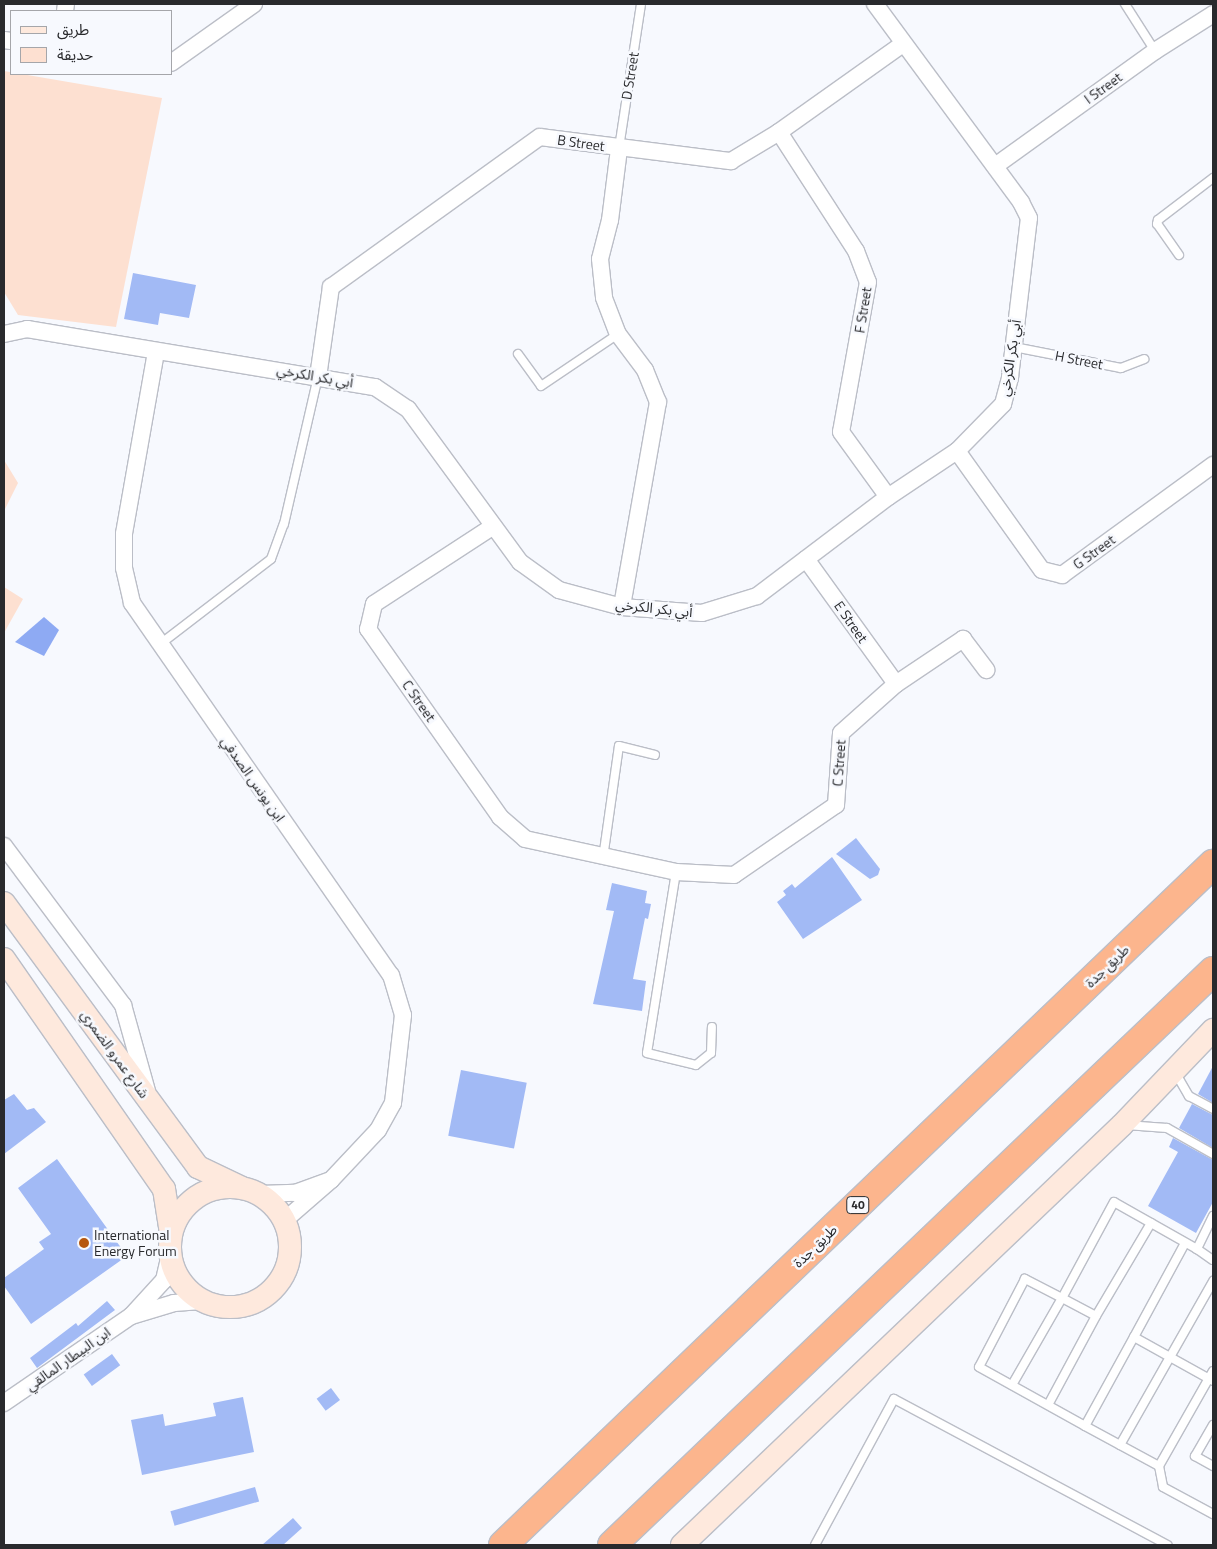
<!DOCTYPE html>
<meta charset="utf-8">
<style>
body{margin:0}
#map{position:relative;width:1217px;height:1549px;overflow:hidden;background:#f7f9fe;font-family:"Titillium Web","Noto Sans Arabic",sans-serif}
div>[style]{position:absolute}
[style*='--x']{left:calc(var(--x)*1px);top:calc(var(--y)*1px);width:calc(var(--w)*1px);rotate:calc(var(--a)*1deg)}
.green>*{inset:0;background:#fde0d1}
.water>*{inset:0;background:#8eaaf3}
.building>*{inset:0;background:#a2baf5;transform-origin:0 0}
.roads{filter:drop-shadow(1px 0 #bbbec7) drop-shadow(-1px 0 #bbbec7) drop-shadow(0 1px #bbbec7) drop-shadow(0 -1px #bbbec7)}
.lane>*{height:8px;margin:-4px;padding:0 4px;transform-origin:4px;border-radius:4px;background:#fff}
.street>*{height:16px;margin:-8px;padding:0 8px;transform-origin:8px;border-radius:8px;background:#fff}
.secondary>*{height:22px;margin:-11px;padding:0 11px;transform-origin:11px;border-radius:11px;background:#fee9dd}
.secondary>.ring{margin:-11px;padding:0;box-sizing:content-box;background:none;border:22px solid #fee9dd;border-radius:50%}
.highway>*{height:28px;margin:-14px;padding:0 14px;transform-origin:14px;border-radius:14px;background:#fcb58d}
.dots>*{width:14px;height:14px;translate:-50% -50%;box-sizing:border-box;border:2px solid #f7f9fe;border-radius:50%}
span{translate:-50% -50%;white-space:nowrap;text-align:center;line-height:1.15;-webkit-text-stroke:5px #f7f9fe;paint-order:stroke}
.shield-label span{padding:1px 4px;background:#f7f9fe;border:1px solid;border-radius:4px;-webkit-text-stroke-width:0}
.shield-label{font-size:12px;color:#292a2d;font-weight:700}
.street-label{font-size:14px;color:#292a2d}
.poi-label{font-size:14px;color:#292a2d}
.left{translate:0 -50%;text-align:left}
.frame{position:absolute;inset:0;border:5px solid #292a2d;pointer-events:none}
.legend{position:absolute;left:10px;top:10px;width:162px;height:65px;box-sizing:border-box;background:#f7f9fe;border:1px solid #a5a6aa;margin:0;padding:6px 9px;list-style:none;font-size:15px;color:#292a2d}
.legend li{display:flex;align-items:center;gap:10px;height:25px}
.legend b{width:25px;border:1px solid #a5a6aa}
</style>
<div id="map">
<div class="green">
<div style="clip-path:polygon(4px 71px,162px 98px,116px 327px,18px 315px,4px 292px)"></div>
<div style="clip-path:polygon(4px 460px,18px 483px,4px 511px)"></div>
<div style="clip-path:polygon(4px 587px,23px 599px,4px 633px)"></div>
</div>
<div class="water">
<div style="clip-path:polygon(44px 617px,59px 630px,44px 656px,15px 642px)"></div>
</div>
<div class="building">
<div style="clip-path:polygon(133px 273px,196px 285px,189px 318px,160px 313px,158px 325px,124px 319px)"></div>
<div style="clip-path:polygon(856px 838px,880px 869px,878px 875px,870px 879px,836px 854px)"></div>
<div style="clip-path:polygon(832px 857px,862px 900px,803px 939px,777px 902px,786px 895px,783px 891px,792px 884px,795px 888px)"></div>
<div style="clip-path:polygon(612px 883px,647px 891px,645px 903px,651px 904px,648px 919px,645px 918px,633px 979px,646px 981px,642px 1011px,593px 1004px,614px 911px,606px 910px)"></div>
<div style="clip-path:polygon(1213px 1066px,1213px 1103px,1198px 1094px)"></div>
<div style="left:461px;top:1070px;width:67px;height:67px;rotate:11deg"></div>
<div style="clip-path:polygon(14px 1094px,27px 1110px,34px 1108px,46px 1122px,4px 1154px,4px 1100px)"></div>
<div style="clip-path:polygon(1192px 1104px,1213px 1115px,1213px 1148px,1179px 1128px)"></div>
<div style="clip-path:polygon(1173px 1138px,1213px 1160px,1213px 1202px,1196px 1233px,1148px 1206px,1178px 1152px,1169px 1147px)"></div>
<div style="clip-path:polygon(57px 1159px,127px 1256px,31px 1324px,4px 1286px,4px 1278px,44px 1249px,39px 1242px,51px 1234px,18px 1188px)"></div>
<div style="clip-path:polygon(107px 1301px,115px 1310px,37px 1368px,30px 1358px,76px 1323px,78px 1326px)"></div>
<div style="left:112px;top:1354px;width:14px;height:35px;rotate:54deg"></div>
<div style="left:331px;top:1388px;width:15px;height:18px;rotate:53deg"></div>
<div style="clip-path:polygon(243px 1397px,254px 1452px,142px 1475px,131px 1420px,163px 1414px,165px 1426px,216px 1416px,213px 1403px)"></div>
<div style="left:255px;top:1487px;width:15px;height:88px;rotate:74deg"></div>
<div style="clip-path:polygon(293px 1518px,302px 1528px,283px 1545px,262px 1545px)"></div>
</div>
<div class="roads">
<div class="lane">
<div style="--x:1125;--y:4;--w:56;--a:57.4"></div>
<div style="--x:619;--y:148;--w:146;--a:-81.3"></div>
<div style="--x:1179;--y:255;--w:38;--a:-125"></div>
<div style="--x:1157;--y:224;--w:4;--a:-76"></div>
<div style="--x:1158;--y:220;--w:69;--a:-37.4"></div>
<div style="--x:1014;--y:347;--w:109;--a:11.1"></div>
<div style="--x:1121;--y:368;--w:25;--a:-21"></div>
<div style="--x:518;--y:354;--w:39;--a:54"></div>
<div style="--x:541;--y:386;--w:93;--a:-34"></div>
<div style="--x:159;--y:645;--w:141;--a:-37.5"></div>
<div style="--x:271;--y:559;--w:37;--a:-70"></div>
<div style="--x:284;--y:524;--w:151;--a:-77"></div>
<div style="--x:603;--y:858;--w:113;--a:-81.9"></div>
<div style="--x:619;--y:746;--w:37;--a:14"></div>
<div style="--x:676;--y:872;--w:183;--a:99.1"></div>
<div style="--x:647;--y:1053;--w:50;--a:13.8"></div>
<div style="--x:696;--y:1065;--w:19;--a:-39"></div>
<div style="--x:711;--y:1053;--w:26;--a:-88"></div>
<div style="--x:1175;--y:1072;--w:28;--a:60"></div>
<div style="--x:1189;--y:1096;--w:27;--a:28"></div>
<div style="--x:1126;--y:1125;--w:41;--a:4.2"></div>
<div style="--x:1167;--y:1128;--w:53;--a:29.5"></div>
<div style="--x:1213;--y:1216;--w:37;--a:116"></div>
<div style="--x:1197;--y:1249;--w:95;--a:-150.5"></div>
<div style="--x:1114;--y:1202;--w:109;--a:118.4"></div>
<div style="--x:1062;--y:1298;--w:42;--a:-152.8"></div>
<div style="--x:1025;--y:1279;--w:99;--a:117.6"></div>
<div style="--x:979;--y:1367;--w:121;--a:29.1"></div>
<div style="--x:1085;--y:1426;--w:102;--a:-61.2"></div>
<div style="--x:1134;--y:1337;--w:90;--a:29.1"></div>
<div style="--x:1197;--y:1249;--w:19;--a:35"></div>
<div style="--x:1096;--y:1316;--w:108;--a:-59.4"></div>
<div style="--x:1134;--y:1337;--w:107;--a:-61.5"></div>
<div style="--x:1012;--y:1385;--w:100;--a:-60.1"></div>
<div style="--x:1062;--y:1298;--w:38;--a:28"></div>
<div style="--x:1096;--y:1316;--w:101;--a:118.3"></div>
<div style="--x:1213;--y:1425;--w:36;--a:120"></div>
<div style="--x:1195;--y:1456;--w:21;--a:29"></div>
<div style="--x:1085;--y:1426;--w:84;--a:28.4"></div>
<div style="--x:1159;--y:1466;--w:109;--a:-60.4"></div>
<div style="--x:1120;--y:1445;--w:189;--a:-60.4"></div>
<div style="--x:1159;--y:1466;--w:21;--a:79"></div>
<div style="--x:1163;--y:1487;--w:57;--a:28.4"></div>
<div style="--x:815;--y:1545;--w:166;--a:-61.6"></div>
<div style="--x:894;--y:1399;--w:310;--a:28.1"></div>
</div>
<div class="street">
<div style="--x:65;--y:11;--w:7;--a:-82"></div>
<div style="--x:4;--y:40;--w:7;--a:8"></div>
<div style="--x:171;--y:63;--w:102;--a:-35.4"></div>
<div style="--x:779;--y:132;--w:142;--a:57.1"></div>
<div style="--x:856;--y:251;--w:33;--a:69"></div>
<div style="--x:868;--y:282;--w:152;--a:100.2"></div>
<div style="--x:841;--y:432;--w:80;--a:54.1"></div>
<div style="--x:619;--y:149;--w:72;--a:97.2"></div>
<div style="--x:610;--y:220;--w:40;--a:104.4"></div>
<div style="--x:600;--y:259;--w:39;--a:84"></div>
<div style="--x:604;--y:298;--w:39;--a:69"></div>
<div style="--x:618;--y:334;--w:45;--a:53.1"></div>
<div style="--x:645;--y:370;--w:35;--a:68"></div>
<div style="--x:658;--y:402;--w:208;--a:100"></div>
<div style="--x:995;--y:166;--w:197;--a:-35.7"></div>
<div style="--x:1155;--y:51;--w:69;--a:-32.5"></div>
<div style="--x:4;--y:334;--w:24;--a:-12"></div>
<div style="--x:27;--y:329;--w:353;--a:9.5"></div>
<div style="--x:375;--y:387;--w:40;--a:34"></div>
<div style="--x:408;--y:409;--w:190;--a:53.8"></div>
<div style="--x:520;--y:562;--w:48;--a:35.7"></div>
<div style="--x:559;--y:590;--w:65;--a:15.1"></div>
<div style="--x:622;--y:607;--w:80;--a:4.3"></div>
<div style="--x:702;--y:613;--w:58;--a:-17.2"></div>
<div style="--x:757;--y:596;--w:164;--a:-37.1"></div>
<div style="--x:888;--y:497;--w:83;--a:-33.7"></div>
<div style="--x:957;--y:451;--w:66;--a:-45.6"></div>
<div style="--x:1003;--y:404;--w:28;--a:-75"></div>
<div style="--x:1010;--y:377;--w:160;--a:-83.2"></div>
<div style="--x:1029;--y:218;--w:18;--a:-117"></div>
<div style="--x:1021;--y:202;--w:246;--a:-126.4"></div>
<div style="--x:156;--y:352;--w:185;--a:100"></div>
<div style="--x:124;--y:534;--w:34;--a:90"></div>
<div style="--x:124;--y:568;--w:36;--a:77"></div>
<div style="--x:132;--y:603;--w:453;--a:55.2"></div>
<div style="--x:391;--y:975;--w:42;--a:73.3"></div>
<div style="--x:403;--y:1015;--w:89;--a:96.5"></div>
<div style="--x:393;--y:1103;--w:31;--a:119"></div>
<div style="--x:378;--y:1130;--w:69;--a:133.2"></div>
<div style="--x:318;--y:377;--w:91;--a:-81.8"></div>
<div style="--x:331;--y:287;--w:257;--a:-35.7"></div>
<div style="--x:540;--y:137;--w:193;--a:7.2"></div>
<div style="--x:731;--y:161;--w:56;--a:-31.1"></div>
<div style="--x:779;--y:132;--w:152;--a:-35.4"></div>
<div style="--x:957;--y:451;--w:146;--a:54.5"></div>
<div style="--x:1042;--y:570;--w:21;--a:14"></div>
<div style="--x:1062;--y:575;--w:187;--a:-36.1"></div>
<div style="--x:492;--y:527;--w:141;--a:146.9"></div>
<div style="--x:374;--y:604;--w:26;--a:103"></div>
<div style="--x:368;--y:629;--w:230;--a:54.9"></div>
<div style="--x:500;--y:817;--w:33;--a:41"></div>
<div style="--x:525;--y:839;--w:155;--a:12.3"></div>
<div style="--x:676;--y:872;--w:58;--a:3"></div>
<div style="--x:734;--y:875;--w:124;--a:-34.5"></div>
<div style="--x:836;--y:805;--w:72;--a:-86"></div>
<div style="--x:841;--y:733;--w:74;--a:-41.7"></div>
<div style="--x:896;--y:684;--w:81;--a:-33.9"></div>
<div style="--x:963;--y:639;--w:39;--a:53"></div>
<div style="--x:806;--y:559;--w:154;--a:54.2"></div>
<div style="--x:4;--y:846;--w:199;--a:53.2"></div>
<div style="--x:123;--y:1005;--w:89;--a:74.4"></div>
<div style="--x:260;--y:1194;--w:35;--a:-2"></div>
<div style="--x:295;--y:1193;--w:38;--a:-20"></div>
<div style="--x:331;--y:1180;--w:61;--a:139"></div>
<div style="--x:170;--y:1254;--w:27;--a:103"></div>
<div style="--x:164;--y:1280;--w:49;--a:132.5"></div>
<div style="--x:131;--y:1316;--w:45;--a:-16.8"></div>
<div style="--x:174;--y:1303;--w:28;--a:-4"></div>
<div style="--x:4;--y:1403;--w:154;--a:-34.4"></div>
</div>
<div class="secondary">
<div style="--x:4;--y:903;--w:328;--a:53.7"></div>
<div style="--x:198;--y:1167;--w:47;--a:25.5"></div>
<div style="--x:4;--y:959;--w:280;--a:55.2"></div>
<div style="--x:164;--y:1189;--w:45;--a:81"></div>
<div class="ring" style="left:170px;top:1187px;width:98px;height:98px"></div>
<div style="--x:682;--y:1545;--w:608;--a:-43.67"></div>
<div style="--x:1122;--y:1125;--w:132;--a:-46.2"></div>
</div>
<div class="highway">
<div style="--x:503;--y:1545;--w:984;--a:-43.81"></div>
<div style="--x:612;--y:1545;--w:831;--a:-43.68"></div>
</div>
</div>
<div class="dots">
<div style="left:84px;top:1243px;background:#b6570e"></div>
</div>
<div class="shield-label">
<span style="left:858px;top:1205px">40</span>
</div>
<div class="street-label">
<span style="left:630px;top:76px;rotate:-81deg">D Street</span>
<span style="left:1103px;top:88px;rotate:-36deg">I Street</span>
<span style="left:581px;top:143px;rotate:8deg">B Street</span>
<span style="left:863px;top:310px;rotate:-81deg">F Street</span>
<span style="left:1010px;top:358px;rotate:-81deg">أبي بكر الكرخي</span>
<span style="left:1079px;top:360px;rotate:11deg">H Street</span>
<span style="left:315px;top:376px;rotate:10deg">أبي بكر الكرخي</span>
<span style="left:1094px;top:552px;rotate:-36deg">G Street</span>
<span style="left:654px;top:608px;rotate:6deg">أبي بكر الكرخي</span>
<span style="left:851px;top:622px;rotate:55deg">E Street</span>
<span style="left:419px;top:701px;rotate:55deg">C Street</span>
<span style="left:839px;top:763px;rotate:-86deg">C Street</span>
<span style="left:253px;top:779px;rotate:55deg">ابن يونس الصدفي</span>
<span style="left:1107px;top:966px;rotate:-44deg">طريق جدة</span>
<span style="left:115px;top:1054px;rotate:54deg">شارع عمرو الضمري</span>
<span style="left:815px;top:1246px;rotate:-44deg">طريق جدة</span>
<span style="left:68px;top:1359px;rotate:-35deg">ابن البيطار المالقي</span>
</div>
<div class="poi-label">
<span class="left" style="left:94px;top:1243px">International<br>Energy Forum</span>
</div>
<div class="frame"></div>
<ul class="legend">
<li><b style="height:6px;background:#fee9dd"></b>طريق</li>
<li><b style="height:14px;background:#fde0d1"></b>حديقة</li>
</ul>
</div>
